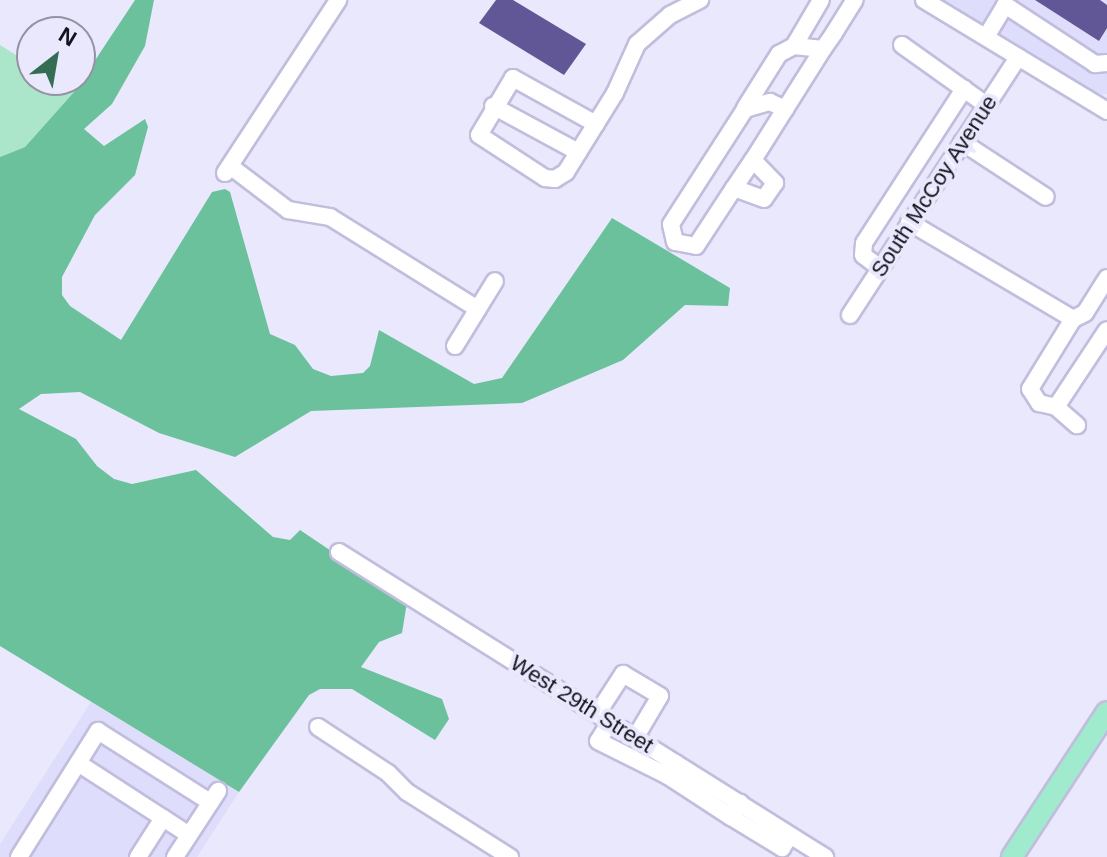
<!DOCTYPE html>
<style>
body{margin:0}
#map{position:relative;width:1107px;height:857px;overflow:hidden;background:#eae8fc;font-family:Arial,sans-serif}
div>[style]{position:absolute}
[style*='--x']{left:calc(var(--x)*1px);top:calc(var(--y)*1px);width:calc(var(--w)*1px);rotate:calc(var(--a)*1deg)}
.built>*{inset:0;background:#dfddfc}
.green>*{inset:0;background:#ace6ca}
.forest>*{inset:0;background:#6ac19b}
.building>*{inset:0;background:#615797}
.roads{filter:drop-shadow(2px 0 #c1bedd) drop-shadow(-2px 0 #c1bedd) drop-shadow(0 2px #c1bedd) drop-shadow(0 -2px #c1bedd)}
.minor>*{height:16px;margin:-8px;padding:0 8px;transform-origin:8px;border-radius:8px;background:#fff}
.major>*{height:20px;margin:-10px;padding:0 10px;transform-origin:10px;border-radius:10px;background:#a0ebcd}
span{translate:-50% -50%;white-space:nowrap;text-align:center;line-height:1.15;-webkit-text-stroke:8px #eae8fc;paint-order:stroke}
.street-label{font-size:22px;color:#13121d}
.north{position:absolute;left:16px;top:16px;width:80px;height:80px;box-sizing:border-box;background:#eae8fc;border:2px solid #9492a3;border-radius:50%;rotate:31deg;font-size:22px;font-weight:700;line-height:32px;text-align:center;color:#13121d}
.north::after{content:'';display:block;margin:auto;width:28px;height:36px;background:#346c54;clip-path:polygon(50% 0,100% 100%,50% 72%,0 100%)}
</style>
<div id="map">
<div class="built">
<div style="clip-path:polygon(945px 0,1107px 0,1107px 94px,1098px 94px)"></div>
<div style="clip-path:polygon(91px 702px,239px 792px,197px 857px,0 857px,0 844px)"></div>
</div>
<div class="green">
<div style="clip-path:polygon(0 45px,32px 65px,32px 80px,55px 80px,74px 92px,25px 147px,0 157px)"></div>
</div>
<div class="forest">
<div style="clip-path:polygon(135px 0,154px 0,145px 46px,112px 104px,84px 129px,104px 146px,145px 119px,148px 127px,135px 175px,95px 215px,62px 277px,62px 295px,70px 306px,121px 340px,212px 192px,225px 189px,230px 192px,270px 334px,295px 345px,313px 369px,331px 376px,363px 373px,370px 366px,379px 330px,474px 384px,502px 378px,612px 218px,730px 288px,728px 306px,685px 305px,623px 360px,522px 403px,311px 411px,235px 457px,159px 433px,80px 392px,41px 394px,19px 409px,76px 439px,97px 466px,114px 479px,132px 484px,196px 470px,273px 537px,290px 540px,300px 530px,407px 602px,402px 633px,379px 642px,361px 667px,442px 699px,449px 719px,435px 740px,352px 689px,320px 689px,309px 695px,239px 792px,0 646px,0 157px,25px 147px,74px 92px)"></div>
</div>
<div class="building">
<div style="clip-path:polygon(496px 0,513px 0,586px 44px,564px 75px,479px 23px)"></div>
<div style="clip-path:polygon(1035px 0,1100px 0,1107px 5px,1107px 28px,1099px 41px)"></div>
</div>
<div class="roads">
<div class="minor">
<div style="--x:924;--y:0;--w:214;--a:31.2"></div>
<div style="--x:986;--y:37;--w:37;--a:-59"></div>
<div style="--x:1005;--y:5;--w:108;--a:33.2"></div>
<div style="--x:1095;--y:64;--w:12;--a:-5"></div>
<div style="--x:902;--y:45;--w:103;--a:35.5"></div>
<div style="--x:794;--y:46;--w:53;--a:-59.6"></div>
<div style="--x:493;--y:106;--w:97;--a:28.4"></div>
<div style="--x:745;--y:108;--w:64;--a:-57.8"></div>
<div style="--x:779;--y:54;--w:17;--a:-28"></div>
<div style="--x:794;--y:46;--w:29;--a:6"></div>
<div style="--x:596;--y:124;--w:95;--a:-151"></div>
<div style="--x:513;--y:78;--w:66;--a:120.8"></div>
<div style="--x:479;--y:135;--w:79;--a:33.1"></div>
<div style="--x:545;--y:178;--w:10;--a:6"></div>
<div style="--x:555;--y:179;--w:13;--a:-32"></div>
<div style="--x:566;--y:172;--w:93;--a:-58.2"></div>
<div style="--x:615;--y:93;--w:54;--a:-65.8"></div>
<div style="--x:637;--y:44;--w:44;--a:-41.3"></div>
<div style="--x:670;--y:15;--w:34;--a:-27"></div>
<div style="--x:962;--y:142;--w:100;--a:33.2"></div>
<div style="--x:753;--y:160;--w:32;--a:46"></div>
<div style="--x:775;--y:183;--w:19;--a:125"></div>
<div style="--x:764;--y:199;--w:32;--a:-160"></div>
<div style="--x:734;--y:188;--w:34;--a:-56"></div>
<div style="--x:753;--y:160;--w:131;--a:-57.8"></div>
<div style="--x:823;--y:49;--w:19;--a:-55"></div>
<div style="--x:834;--y:33;--w:39;--a:-58"></div>
<div style="--x:230;--y:166;--w:73;--a:37.2"></div>
<div style="--x:288;--y:210;--w:43;--a:9.5"></div>
<div style="--x:330;--y:217;--w:174;--a:31.9"></div>
<div style="--x:225;--y:173;--w:207;--a:-56.8"></div>
<div style="--x:734;--y:188;--w:69;--a:123.2"></div>
<div style="--x:696;--y:246;--w:21;--a:-169"></div>
<div style="--x:675;--y:242;--w:18;--a:-103"></div>
<div style="--x:671;--y:224;--w:137;--a:-57.2"></div>
<div style="--x:745;--y:109;--w:26;--a:-16"></div>
<div style="--x:770;--y:102;--w:17;--a:25"></div>
<div style="--x:909;--y:222;--w:191;--a:30.6"></div>
<div style="--x:880;--y:268;--w:21;--a:-143"></div>
<div style="--x:863;--y:255;--w:12;--a:-85"></div>
<div style="--x:864;--y:243;--w:184;--a:-57"></div>
<div style="--x:1107;--y:278;--w:41;--a:122.2"></div>
<div style="--x:1085;--y:313;--w:13;--a:153"></div>
<div style="--x:1073;--y:319;--w:82;--a:121.6"></div>
<div style="--x:1030;--y:389;--w:17;--a:57"></div>
<div style="--x:1039;--y:403;--w:17;--a:13"></div>
<div style="--x:1056;--y:407;--w:92;--a:-56.5"></div>
<div style="--x:850;--y:315;--w:308;--a:-56.9"></div>
<div style="--x:455;--y:346;--w:76;--a:-58.4"></div>
<div style="--x:1056;--y:407;--w:28;--a:41"></div>
<div style="--x:339;--y:552;--w:574;--a:32.11"></div>
<div style="--x:597;--y:714;--w:48;--a:-57"></div>
<div style="--x:623;--y:674;--w:43;--a:30.7"></div>
<div style="--x:660;--y:696;--w:49;--a:120.8"></div>
<div style="--x:610;--y:722;--w:22;--a:122"></div>
<div style="--x:598;--y:741;--w:78;--a:26.6"></div>
<div style="--x:668;--y:776;--w:15;--a:-58"></div>
<div style="--x:318;--y:727;--w:84;--a:33.3"></div>
<div style="--x:388;--y:773;--w:27;--a:45"></div>
<div style="--x:407;--y:792;--w:122;--a:32.3"></div>
<div style="--x:78;--y:763;--w:101;--a:32.9"></div>
<div style="--x:668;--y:776;--w:75;--a:33.1"></div>
<div style="--x:731;--y:817;--w:17;--a:-57"></div>
<div style="--x:731;--y:817;--w:60;--a:31.3"></div>
<div style="--x:782;--y:848;--w:15;--a:-58"></div>
<div style="--x:19;--y:857;--w:149;--a:-57.9"></div>
<div style="--x:98;--y:731;--w:133;--a:32.4"></div>
<div style="--x:138;--y:857;--w:46;--a:-57.3"></div>
<div style="--x:163;--y:818;--w:31;--a:33"></div>
<div style="--x:175;--y:857;--w:79;--a:-56.9"></div>
</div>
<div class="major">
<div style="--x:1012;--y:857;--w:173;--a:-56.8"></div>
</div>
</div>
<div class="street-label">
<span style="left:934px;top:186px;rotate:-57deg">South McCoy Avenue</span>
<span style="left:582px;top:704px;rotate:32deg">West 29th Street</span>
</div>
<div class="north">N</div>
</div>
